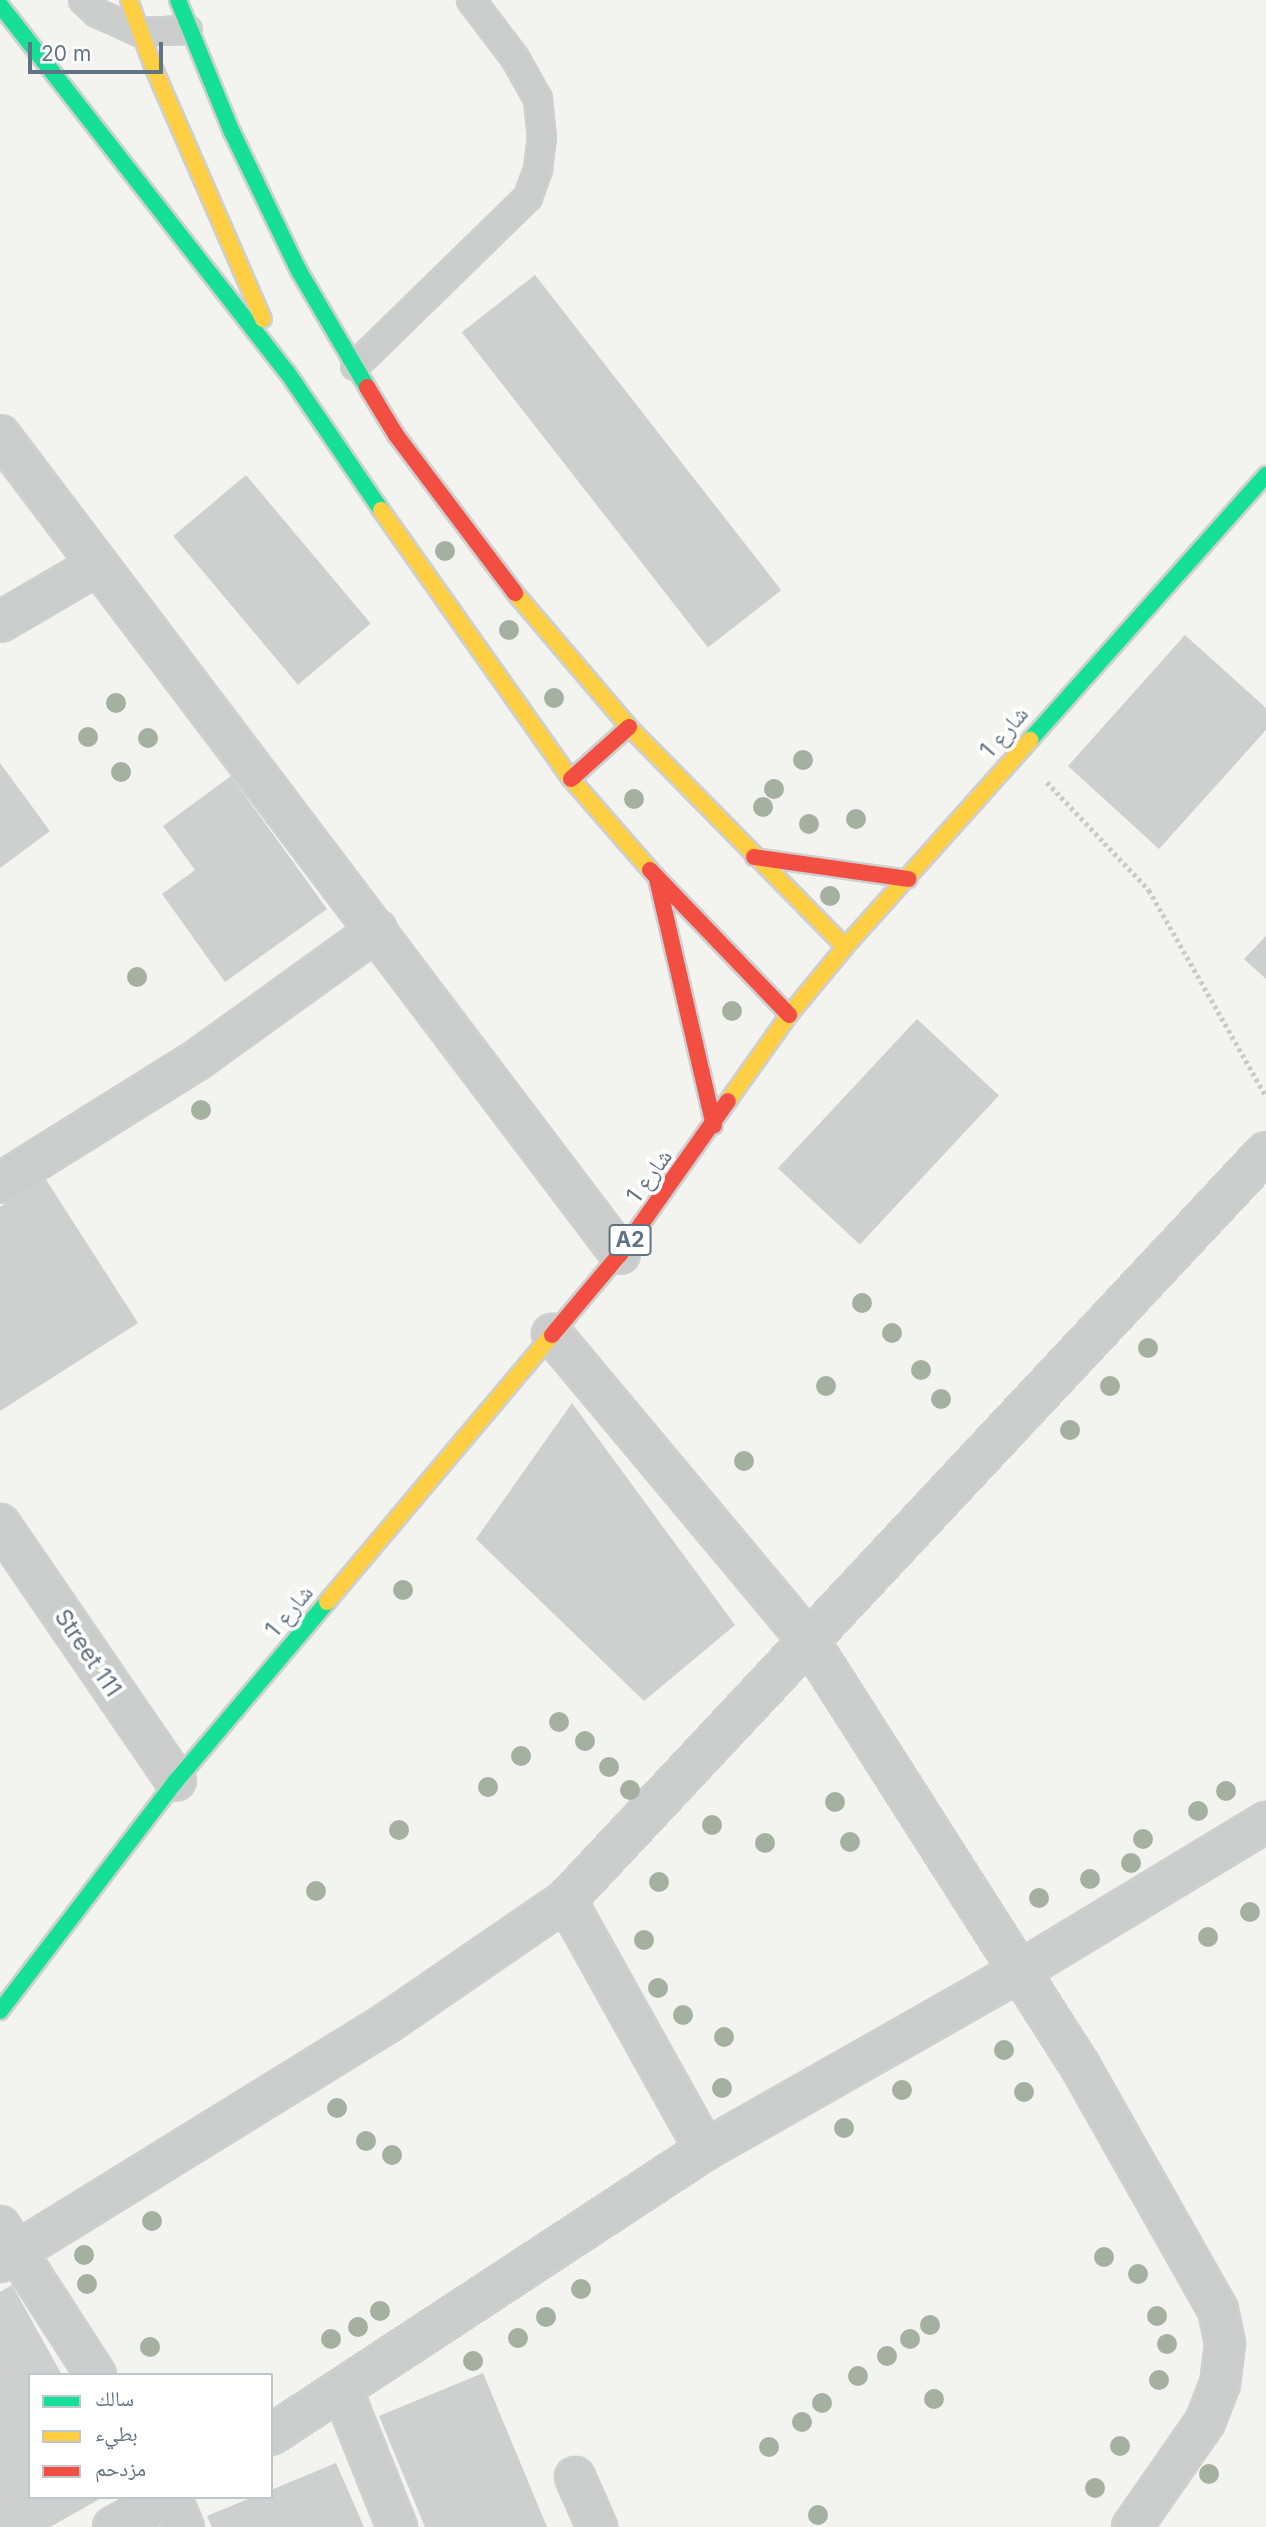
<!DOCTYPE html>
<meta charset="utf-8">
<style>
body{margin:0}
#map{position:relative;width:1266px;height:2527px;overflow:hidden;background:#f3f3f0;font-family:Inter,"Noto Naskh Arabic",sans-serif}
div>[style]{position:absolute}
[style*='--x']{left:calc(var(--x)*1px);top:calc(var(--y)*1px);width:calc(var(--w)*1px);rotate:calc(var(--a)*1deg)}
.building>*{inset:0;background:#cecfcf;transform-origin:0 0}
.path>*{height:4.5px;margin-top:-2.25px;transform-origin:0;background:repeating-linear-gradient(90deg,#c9caca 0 3.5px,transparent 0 7px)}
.roads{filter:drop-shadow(2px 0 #cecfcf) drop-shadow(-2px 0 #cecfcf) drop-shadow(0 2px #cecfcf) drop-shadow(0 -2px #cecfcf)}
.lane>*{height:26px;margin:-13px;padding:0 13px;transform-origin:13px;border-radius:13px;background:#cbcdcd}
.street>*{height:38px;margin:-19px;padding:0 19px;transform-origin:19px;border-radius:19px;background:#cbcdcd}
.fast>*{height:16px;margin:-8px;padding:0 8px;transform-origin:8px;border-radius:8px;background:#16e098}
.slow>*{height:16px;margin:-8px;padding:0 8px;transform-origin:8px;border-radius:8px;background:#ffcf43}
.jam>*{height:16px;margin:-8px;padding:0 8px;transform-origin:8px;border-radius:8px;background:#f24e42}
.trees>*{width:20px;height:20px;margin:-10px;border-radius:50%;background:#a4b0a0}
span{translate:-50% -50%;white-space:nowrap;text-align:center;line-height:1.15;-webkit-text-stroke:7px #fff;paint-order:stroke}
.shield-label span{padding:2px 5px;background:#fff;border:2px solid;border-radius:5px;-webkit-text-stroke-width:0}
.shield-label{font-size:21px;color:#607383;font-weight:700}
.street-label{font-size:23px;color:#607383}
.legend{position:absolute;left:28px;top:2373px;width:245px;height:126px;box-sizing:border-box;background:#fff;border:2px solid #bfc7cd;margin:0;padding:9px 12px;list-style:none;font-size:21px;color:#607383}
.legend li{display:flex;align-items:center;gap:14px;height:35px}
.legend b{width:35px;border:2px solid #bfc7cd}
.scale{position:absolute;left:28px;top:42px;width:135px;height:32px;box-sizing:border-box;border:4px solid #607383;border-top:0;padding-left:9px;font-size:21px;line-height:24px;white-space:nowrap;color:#607383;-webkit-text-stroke:5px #fff;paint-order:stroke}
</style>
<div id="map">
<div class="building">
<div style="left:535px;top:275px;width:400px;height:93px;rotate:52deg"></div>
<div style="left:246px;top:475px;width:194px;height:95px;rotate:50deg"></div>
<div style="clip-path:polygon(1185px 635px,1266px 708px,1266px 730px,1159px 849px,1068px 766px)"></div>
<div style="clip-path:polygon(0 763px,50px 831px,0 868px)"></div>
<div style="clip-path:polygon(231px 776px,327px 909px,225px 982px,162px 894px,195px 870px,163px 826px)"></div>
<div style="clip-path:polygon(1266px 936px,1266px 979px,1244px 959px)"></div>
<div style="left:917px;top:1019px;width:112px;height:204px;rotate:43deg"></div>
<div style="clip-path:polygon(45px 1178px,138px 1323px,0 1411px,0 1207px)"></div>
<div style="clip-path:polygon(572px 1403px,735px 1625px,644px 1701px,476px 1539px)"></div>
<div style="clip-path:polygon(12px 2285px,62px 2375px,30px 2375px,30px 2497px,103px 2497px,50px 2527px,0 2527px,0 2292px)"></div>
<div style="clip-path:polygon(483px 2373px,547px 2527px,425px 2527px,379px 2416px)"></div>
<div style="clip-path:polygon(336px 2463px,364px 2527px,212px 2527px,207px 2516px,253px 2497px,271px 2497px,271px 2490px)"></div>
</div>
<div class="path">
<div style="--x:1047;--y:782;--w:149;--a:46.6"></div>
<div style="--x:1149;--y:890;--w:237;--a:60.4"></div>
</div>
<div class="roads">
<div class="lane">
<div style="--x:83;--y:0;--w:19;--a:43"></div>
<div style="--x:97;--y:13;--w:46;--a:24.3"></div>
<div style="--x:139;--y:32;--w:49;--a:-2.3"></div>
<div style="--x:355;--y:366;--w:242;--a:-44.3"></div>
<div style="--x:528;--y:197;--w:30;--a:-70"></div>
<div style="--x:538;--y:169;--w:31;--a:-83"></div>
<div style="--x:542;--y:138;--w:39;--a:-96"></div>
<div style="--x:538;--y:99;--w:47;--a:-119.3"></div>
<div style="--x:515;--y:58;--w:73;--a:-127.2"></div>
</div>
<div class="street">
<div style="--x:0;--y:435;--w:1027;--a:52.87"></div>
<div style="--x:0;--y:622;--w:111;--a:-30.3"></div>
<div style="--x:0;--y:1183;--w:232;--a:-32"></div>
<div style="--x:197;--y:1060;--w:222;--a:-35.8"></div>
<div style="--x:552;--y:1334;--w:400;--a:50.1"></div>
<div style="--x:809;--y:1641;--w:504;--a:57.48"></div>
<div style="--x:1080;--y:2066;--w:280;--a:60.5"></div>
<div style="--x:1218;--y:2310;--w:35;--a:78"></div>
<div style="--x:1225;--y:2344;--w:40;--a:97.1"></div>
<div style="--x:1220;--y:2384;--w:41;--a:111.5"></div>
<div style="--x:1205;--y:2422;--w:128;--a:124.8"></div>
<div style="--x:0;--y:1524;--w:311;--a:55.6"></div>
<div style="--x:566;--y:1900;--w:286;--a:60.9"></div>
<div style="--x:0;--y:2226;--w:177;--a:57.2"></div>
<div style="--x:0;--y:2262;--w:458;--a:-31.7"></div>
<div style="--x:390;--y:2021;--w:214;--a:-34.5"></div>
<div style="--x:566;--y:1900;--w:1024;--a:-46.9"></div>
<div style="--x:343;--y:2392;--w:145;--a:68.2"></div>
<div style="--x:271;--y:2435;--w:519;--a:-33.29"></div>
<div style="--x:705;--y:2150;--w:362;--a:-29.6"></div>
<div style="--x:1020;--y:1971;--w:288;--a:-31.2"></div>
<div style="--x:575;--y:2477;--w:55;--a:66.3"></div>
<div style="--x:171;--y:2497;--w:33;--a:67"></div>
<div style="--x:113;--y:2527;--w:63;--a:-28.6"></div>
</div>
<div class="fast">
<div style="--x:178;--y:0;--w:143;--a:67.8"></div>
<div style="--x:232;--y:132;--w:154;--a:64.3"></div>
<div style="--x:299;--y:271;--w:134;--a:59.6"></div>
<div style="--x:0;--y:5;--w:466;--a:52"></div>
<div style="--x:287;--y:372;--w:167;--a:55.7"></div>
<div style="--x:1030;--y:740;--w:355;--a:-48.3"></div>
<div style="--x:0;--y:2011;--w:290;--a:-52.6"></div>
<div style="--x:176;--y:1781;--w:234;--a:-49.8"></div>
</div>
<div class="slow">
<div style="--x:129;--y:0;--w:68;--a:70.2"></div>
<div style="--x:152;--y:64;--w:278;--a:66.5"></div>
<div style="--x:381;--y:510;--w:329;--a:54.8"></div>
<div style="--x:571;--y:779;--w:121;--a:49"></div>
<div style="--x:515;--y:593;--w:176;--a:49.6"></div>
<div style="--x:629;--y:727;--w:308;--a:45.5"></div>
<div style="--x:728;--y:1101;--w:105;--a:-54.7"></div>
<div style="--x:789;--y:1015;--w:88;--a:-50.5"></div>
<div style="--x:845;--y:947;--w:278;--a:-48.2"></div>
<div style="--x:327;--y:1602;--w:349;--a:-49.9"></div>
</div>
<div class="jam">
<div style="--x:367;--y:387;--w:56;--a:58.9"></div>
<div style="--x:396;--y:435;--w:198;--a:53"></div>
<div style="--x:571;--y:779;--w:78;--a:-41.9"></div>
<div style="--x:754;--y:857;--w:156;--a:8.1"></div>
<div style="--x:650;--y:870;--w:201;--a:46.2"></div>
<div style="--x:657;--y:879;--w:253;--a:77"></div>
<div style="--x:552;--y:1335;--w:106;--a:-50"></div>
<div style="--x:620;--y:1254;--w:187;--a:-54.8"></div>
</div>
</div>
<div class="trees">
<div style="left:445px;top:551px"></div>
<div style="left:509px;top:630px"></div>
<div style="left:554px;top:698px"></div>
<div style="left:116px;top:703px"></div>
<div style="left:88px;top:737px"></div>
<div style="left:148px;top:738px"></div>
<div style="left:803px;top:760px"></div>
<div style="left:121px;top:772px"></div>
<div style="left:774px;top:789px"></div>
<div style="left:634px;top:799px"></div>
<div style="left:763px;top:807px"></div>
<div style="left:856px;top:819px"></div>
<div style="left:809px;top:824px"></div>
<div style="left:830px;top:896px"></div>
<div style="left:137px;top:977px"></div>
<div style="left:732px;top:1011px"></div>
<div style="left:201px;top:1110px"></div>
<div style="left:862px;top:1303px"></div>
<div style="left:892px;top:1333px"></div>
<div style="left:1148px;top:1348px"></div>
<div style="left:921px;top:1370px"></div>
<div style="left:826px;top:1386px"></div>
<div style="left:1110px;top:1386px"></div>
<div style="left:941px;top:1399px"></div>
<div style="left:1070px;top:1430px"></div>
<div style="left:744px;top:1461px"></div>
<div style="left:403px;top:1590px"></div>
<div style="left:559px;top:1722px"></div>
<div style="left:585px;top:1741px"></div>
<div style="left:521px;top:1756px"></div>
<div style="left:609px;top:1767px"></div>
<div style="left:488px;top:1787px"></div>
<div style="left:630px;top:1790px"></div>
<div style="left:1226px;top:1791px"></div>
<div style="left:835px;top:1802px"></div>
<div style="left:1198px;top:1811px"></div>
<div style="left:712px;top:1825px"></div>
<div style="left:399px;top:1830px"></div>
<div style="left:1143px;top:1839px"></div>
<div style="left:850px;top:1842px"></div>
<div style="left:765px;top:1843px"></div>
<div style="left:1131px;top:1863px"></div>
<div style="left:1090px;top:1879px"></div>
<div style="left:659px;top:1882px"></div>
<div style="left:316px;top:1891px"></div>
<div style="left:1039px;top:1898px"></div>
<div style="left:1250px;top:1912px"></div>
<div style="left:1208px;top:1937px"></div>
<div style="left:644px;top:1940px"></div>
<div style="left:658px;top:1988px"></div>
<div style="left:683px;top:2015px"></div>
<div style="left:724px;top:2037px"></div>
<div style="left:1004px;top:2050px"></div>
<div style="left:722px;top:2088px"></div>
<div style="left:902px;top:2090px"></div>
<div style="left:1024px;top:2092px"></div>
<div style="left:337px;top:2108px"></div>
<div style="left:844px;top:2128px"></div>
<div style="left:366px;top:2141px"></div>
<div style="left:392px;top:2155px"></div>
<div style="left:152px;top:2221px"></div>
<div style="left:84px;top:2255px"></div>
<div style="left:1104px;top:2257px"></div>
<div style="left:1138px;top:2274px"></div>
<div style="left:87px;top:2284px"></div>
<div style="left:581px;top:2289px"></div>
<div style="left:380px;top:2311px"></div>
<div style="left:1157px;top:2316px"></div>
<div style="left:546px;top:2317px"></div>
<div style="left:930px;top:2325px"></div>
<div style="left:358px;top:2327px"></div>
<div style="left:518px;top:2338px"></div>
<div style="left:331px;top:2339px"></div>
<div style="left:910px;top:2339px"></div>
<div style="left:1167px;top:2344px"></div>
<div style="left:150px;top:2347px"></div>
<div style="left:887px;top:2356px"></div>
<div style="left:473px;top:2361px"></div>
<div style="left:858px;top:2376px"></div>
<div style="left:1159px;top:2380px"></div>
<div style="left:934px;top:2399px"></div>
<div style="left:822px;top:2403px"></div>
<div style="left:802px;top:2422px"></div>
<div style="left:1120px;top:2446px"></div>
<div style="left:769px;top:2447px"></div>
<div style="left:1209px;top:2474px"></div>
<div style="left:1095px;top:2488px"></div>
<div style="left:818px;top:2515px"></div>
</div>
<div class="shield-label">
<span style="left:630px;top:1240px">A2</span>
</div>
<div class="street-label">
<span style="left:1004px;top:732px;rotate:-49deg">شارع 1</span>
<span style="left:649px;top:1176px;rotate:-54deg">شارع 1</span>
<span style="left:289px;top:1611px;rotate:-50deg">شارع 1</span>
<span style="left:88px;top:1653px;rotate:56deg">Street 111</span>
</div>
<ul class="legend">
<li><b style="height:9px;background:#16e098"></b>سالك</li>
<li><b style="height:9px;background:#ffcf43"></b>بطيء</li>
<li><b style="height:9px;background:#f24e42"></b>مزدحم</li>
</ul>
<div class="scale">20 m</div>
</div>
